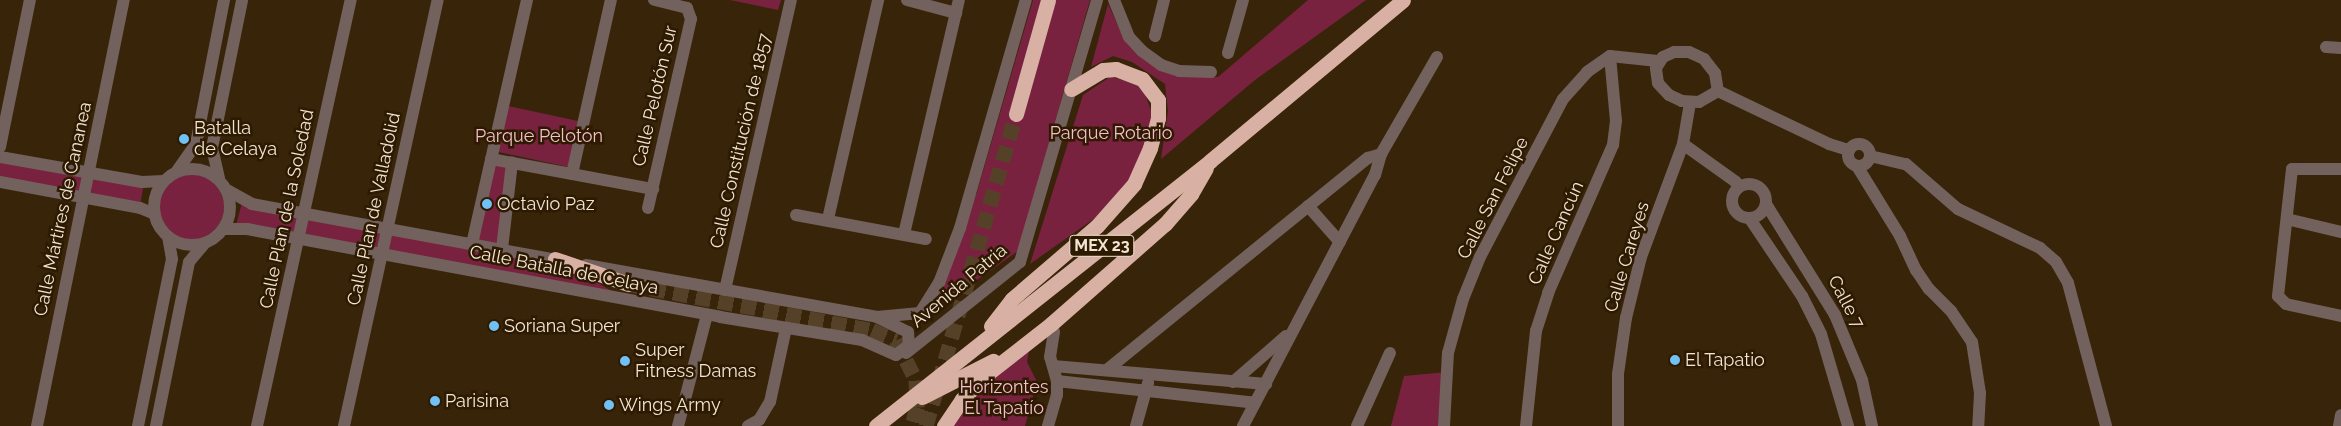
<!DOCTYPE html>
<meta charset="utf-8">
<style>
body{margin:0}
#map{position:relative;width:2341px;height:426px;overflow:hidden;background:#382409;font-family:Raleway,sans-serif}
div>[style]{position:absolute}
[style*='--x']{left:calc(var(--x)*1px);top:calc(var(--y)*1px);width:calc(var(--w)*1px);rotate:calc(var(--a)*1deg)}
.green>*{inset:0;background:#792240;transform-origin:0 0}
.round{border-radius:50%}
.highway-tunnel>*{height:15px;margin-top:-7.5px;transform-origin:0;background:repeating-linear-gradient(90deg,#544128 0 15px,transparent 0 23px)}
.minor>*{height:12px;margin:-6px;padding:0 6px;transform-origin:6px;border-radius:6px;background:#72615c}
.minor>.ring{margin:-6px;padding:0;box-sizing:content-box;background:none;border:12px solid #72615c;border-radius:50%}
.highway>*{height:15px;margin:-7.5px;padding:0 7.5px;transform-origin:7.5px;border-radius:7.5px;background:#d8b0a4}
.dots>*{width:14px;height:14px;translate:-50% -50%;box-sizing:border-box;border:2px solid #2d1a01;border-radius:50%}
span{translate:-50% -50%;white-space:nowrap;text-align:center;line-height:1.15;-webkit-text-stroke:5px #2d1a01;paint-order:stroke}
.shield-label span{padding:1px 4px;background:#2d1a01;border:1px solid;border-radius:4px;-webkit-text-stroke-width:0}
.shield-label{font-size:16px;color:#f2e5d6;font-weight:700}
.street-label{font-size:18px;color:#f2e5d6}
.poi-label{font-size:18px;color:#f2e5d6}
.left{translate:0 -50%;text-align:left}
.park-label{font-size:18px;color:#f4bfcb}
</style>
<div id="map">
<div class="green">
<div style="clip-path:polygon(730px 0,781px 0,778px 10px)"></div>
<div style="clip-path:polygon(1033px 0,1090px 0,1018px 251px,926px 316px,977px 192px)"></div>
<div style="clip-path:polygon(1308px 0,1366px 0,1255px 80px,1161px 159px,1168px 111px,1165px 84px,1132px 62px,1113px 56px,1091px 67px,1108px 4px,1125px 41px,1188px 77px,1218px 77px)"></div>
<div style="clip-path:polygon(1110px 77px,1134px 82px,1145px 94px,1153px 116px,1148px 147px,1129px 183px,1095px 218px,1030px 264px,1083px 95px)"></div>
<div style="left:508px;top:106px;width:73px;height:47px;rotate:12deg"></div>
<div style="left:0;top:159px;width:146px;height:23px;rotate:10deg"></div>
<div style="clip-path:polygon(491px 159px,509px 164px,500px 247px,472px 242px)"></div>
<div class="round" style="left:158px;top:174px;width:66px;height:66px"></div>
<div style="clip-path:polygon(243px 199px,555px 259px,619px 295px,235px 229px)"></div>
<div style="clip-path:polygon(1030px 345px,1027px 362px,1037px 382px,1025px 426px,946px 426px,974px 386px)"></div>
<div style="clip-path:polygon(1447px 372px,1445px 426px,1391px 426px,1404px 376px)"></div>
</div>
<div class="highway-tunnel">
<div style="--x:628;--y:284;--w:248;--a:10.7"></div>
<div style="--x:872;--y:330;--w:26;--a:23"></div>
<div style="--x:896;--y:340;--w:45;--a:63.4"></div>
<div style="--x:916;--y:380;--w:27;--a:88"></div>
<div style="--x:917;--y:407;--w:20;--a:105"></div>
<div style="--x:926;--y:426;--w:325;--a:-73.9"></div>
</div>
<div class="minor">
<div style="--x:907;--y:0;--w:51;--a:14.9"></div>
<div style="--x:1114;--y:0;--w:40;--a:68"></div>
<div style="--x:1129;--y:37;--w:19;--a:47"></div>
<div style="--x:1142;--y:51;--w:24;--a:36"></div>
<div style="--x:1161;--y:65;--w:19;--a:18"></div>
<div style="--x:1179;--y:71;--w:32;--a:2"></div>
<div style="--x:1155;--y:36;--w:37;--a:-76"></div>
<div style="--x:2326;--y:47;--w:15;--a:4"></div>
<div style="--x:1674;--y:52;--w:15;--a:0"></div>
<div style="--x:1689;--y:52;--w:17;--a:25"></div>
<div style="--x:1704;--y:59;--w:18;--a:52"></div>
<div style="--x:1715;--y:73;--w:18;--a:81"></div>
<div style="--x:1718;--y:91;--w:22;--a:150"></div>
<div style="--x:1699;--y:102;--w:17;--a:-177"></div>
<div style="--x:1682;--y:101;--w:14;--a:-155"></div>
<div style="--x:1669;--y:95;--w:16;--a:-133"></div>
<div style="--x:1658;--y:83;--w:15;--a:-98"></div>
<div style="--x:1656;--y:68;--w:13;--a:-58"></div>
<div style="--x:1663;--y:57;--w:12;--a:-24"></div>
<div style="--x:1228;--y:53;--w:55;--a:-74.2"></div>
<div style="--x:1718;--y:91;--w:123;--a:25.5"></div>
<div style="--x:1829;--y:144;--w:21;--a:17"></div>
<div style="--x:1683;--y:144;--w:65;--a:35.6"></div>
<div style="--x:1736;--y:182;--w:6;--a:72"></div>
<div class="ring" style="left:1848px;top:144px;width:10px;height:10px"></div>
<div style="--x:0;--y:147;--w:150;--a:-78.5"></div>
<div style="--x:1870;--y:156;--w:37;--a:13"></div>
<div style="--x:1906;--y:164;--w:69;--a:40.9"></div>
<div style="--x:1958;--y:209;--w:91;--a:25.4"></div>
<div style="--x:2040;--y:248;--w:21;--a:41"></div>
<div style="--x:2056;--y:262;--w:24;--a:60"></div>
<div style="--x:2068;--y:283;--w:148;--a:75.1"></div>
<div style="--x:0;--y:157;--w:144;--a:10"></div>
<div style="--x:142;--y:182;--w:21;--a:-3"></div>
<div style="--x:491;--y:159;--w:165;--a:10.5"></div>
<div style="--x:1857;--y:166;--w:82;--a:58.4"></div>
<div style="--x:1900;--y:236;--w:38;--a:65"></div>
<div style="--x:1916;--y:270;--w:23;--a:56"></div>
<div style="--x:1929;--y:289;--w:31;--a:45"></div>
<div style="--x:1951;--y:311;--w:37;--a:56"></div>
<div style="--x:1972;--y:342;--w:52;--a:81.1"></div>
<div style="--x:1980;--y:393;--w:33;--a:93"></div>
<div class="ring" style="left:154px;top:169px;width:64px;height:64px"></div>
<div style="--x:2341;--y:169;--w:49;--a:180"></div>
<div style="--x:2292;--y:169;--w:128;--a:96.3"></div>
<div style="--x:2278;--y:296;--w:11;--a:45"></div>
<div style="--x:2286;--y:304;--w:56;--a:12.3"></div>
<div style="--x:177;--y:171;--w:33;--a:-55"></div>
<div style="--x:196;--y:144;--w:147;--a:-79"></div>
<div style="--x:572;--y:174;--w:178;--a:-77.4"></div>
<div style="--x:219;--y:178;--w:31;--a:-103"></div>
<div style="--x:212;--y:148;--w:151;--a:-78.5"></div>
<div style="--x:0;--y:182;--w:142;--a:10.5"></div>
<div style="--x:140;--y:208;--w:16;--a:22"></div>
<div class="ring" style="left:1732px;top:184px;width:22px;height:22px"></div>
<div style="--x:227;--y:190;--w:29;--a:29"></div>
<div style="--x:252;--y:204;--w:317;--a:10.4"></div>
<div style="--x:1766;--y:204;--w:131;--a:58.1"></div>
<div style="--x:1835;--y:315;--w:70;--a:67.4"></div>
<div style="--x:1862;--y:380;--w:47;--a:77.7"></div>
<div style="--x:1308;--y:206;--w:48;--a:48.4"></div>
<div style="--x:648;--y:208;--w:194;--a:-77.2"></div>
<div style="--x:691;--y:19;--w:12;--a:-110"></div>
<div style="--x:687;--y:8;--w:34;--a:-166"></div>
<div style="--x:796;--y:215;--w:132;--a:10.5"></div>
<div style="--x:828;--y:219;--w:225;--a:-77.1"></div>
<div style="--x:1750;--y:219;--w:93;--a:56"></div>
<div style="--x:1802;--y:296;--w:42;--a:63.4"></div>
<div style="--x:1821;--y:334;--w:96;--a:73.6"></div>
<div style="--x:2287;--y:219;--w:56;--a:13.5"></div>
<div style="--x:223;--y:229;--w:24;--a:0"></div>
<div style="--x:247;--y:229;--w:481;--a:10.5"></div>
<div style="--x:720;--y:317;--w:144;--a:9.2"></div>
<div style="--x:862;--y:340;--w:37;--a:24"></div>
<div style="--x:904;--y:234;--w:240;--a:-76.8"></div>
<div style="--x:472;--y:244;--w:250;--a:-77.3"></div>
<div style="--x:502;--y:249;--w:87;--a:-83.4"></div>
<div style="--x:586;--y:265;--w:296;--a:10.1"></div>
<div style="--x:877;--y:317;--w:34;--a:26"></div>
<div style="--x:908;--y:332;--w:13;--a:86"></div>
<div style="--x:909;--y:345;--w:16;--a:142"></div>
<div style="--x:725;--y:290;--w:297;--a:-77.2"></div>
<div style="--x:877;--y:317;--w:43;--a:-5.3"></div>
<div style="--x:920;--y:313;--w:36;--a:-58"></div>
<div style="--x:939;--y:283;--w:59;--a:-69.1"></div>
<div style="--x:960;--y:228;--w:237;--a:-73.9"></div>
<div style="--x:906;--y:353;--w:146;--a:-38.6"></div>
<div style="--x:1020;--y:262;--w:273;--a:-73.6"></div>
<div style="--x:1053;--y:366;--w:214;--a:4.8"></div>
<div style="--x:1108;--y:369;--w:335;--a:-39.1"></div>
<div style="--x:1368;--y:158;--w:14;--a:-17"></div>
<div style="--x:1057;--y:381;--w:199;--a:6.3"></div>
<div style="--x:1233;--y:382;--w:70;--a:-41"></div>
<div style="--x:37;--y:426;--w:435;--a:-78.5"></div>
<div style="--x:138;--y:426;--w:170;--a:-78.5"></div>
<div style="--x:172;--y:259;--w:22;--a:-100"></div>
<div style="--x:156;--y:426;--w:167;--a:-78.6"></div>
<div style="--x:189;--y:262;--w:25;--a:-50"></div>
<div style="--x:257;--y:426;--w:436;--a:-77.6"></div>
<div style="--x:344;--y:426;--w:436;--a:-77.6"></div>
<div style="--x:678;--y:426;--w:115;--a:-75.4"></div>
<div style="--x:748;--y:426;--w:13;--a:-29"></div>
<div style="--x:759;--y:420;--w:21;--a:-59"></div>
<div style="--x:770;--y:402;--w:76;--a:-77.8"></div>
<div style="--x:1048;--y:426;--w:32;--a:-74"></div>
<div style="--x:1057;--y:395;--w:14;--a:-90"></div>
<div style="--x:1057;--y:381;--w:25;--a:-106"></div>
<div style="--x:1050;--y:357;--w:25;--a:-81"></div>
<div style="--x:1054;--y:332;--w:9;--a:-111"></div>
<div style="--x:1136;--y:426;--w:45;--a:-74.4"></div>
<div style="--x:1243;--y:426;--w:284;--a:-62.3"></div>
<div style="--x:1375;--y:175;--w:22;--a:-74"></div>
<div style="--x:1381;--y:154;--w:112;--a:-60"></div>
<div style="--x:1357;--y:426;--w:80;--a:-65.7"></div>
<div style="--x:1444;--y:426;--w:73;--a:-86.9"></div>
<div style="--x:1448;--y:353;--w:56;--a:-74.5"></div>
<div style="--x:1463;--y:299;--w:45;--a:-68"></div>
<div style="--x:1480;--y:257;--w:178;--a:-62.3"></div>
<div style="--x:1563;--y:99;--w:36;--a:-48"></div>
<div style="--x:1587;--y:72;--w:28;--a:-35"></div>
<div style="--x:1610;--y:56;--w:48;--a:5.9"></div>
<div style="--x:1526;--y:426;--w:96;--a:-84"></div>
<div style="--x:1536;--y:331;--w:40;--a:-72"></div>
<div style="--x:1548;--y:293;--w:162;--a:-66.3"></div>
<div style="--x:1613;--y:145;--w:24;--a:-83"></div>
<div style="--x:1616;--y:121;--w:65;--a:-95.3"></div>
<div style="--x:1618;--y:426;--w:52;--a:-90"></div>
<div style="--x:1618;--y:374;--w:57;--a:-81.9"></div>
<div style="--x:1626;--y:318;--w:63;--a:-76.2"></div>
<div style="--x:1641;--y:257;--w:121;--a:-69.6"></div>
<div style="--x:1683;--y:144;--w:42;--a:-80.3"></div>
<div style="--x:2339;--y:426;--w:11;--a:-80"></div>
</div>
<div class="highway">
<div style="--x:1016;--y:114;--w:118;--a:-74.3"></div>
<div style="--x:555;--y:259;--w:77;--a:18.9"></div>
<div style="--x:991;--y:326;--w:34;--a:-52"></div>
<div style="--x:1012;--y:299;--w:112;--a:-40.7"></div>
<div style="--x:1097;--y:226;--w:56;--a:-48.6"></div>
<div style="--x:1134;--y:184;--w:39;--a:-66"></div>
<div style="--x:1150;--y:148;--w:31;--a:-75"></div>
<div style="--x:1158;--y:118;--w:18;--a:-90"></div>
<div style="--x:1158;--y:100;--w:26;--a:-127"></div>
<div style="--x:1142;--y:79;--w:28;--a:-159"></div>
<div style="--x:1116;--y:69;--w:13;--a:176"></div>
<div style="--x:1103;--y:70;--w:37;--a:149"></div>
<div style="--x:922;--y:397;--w:80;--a:-26.9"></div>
<div style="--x:876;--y:426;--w:426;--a:-38.4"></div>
<div style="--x:1210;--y:161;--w:251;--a:-39.8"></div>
<div style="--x:944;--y:426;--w:32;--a:-56"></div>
<div style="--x:962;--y:399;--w:35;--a:-45"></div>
<div style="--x:987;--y:374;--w:81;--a:-38"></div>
<div style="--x:1051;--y:324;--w:152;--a:-41.3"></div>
<div style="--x:1165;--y:224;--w:40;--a:-49"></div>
<div style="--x:1191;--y:194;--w:30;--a:-60"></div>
</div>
<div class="dots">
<div style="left:184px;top:139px;background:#72c1f5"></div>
<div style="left:487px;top:204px;background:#72c1f5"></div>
<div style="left:494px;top:326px;background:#72c1f5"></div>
<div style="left:1675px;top:360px;background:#72c1f5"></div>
<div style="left:625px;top:361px;background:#72c1f5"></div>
<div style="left:435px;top:401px;background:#72c1f5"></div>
<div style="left:609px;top:405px;background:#72c1f5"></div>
</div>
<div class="shield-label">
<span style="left:1102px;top:246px">MEX 23</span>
</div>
<div class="street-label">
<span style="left:655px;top:96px;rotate:-77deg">Calle Pelotón Sur</span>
<span style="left:741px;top:141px;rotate:-77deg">Calle Constitución de 1857</span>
<span style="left:1493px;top:198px;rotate:-63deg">Calle San Felipe</span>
<span style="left:63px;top:209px;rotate:-78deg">Calle Mártires de Cananea</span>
<span style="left:287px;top:209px;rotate:-78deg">Calle Plan de la Soledad</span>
<span style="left:374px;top:209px;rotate:-78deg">Calle Plan de Valladolid</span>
<span style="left:1556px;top:233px;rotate:-66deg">Calle Cancún</span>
<span style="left:1627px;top:257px;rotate:-73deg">Calle Careyes</span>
<span style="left:564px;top:270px;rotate:11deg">Calle Batalla de Celaya</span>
<span style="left:959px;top:286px;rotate:-40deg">Avenida Patria</span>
<span style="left:1846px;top:302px;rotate:62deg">Calle 7</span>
</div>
<div class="poi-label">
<span class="left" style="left:194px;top:139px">Batalla<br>de Celaya</span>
<span class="left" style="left:497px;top:204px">Octavio Paz</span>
<span class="left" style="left:504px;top:326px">Soriana Super</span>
<span class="left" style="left:635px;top:361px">Super<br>Fitness Damas</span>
<span class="left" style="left:1685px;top:360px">El Tapatio</span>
<span class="left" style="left:445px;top:401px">Parisina</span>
<span class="left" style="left:619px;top:405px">Wings Army</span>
</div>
<div class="park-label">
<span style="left:1111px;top:133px">Parque Rotario</span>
<span style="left:539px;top:136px">Parque Pelotón</span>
<span style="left:1004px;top:398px">Horizontes<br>El Tapatío</span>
</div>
</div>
